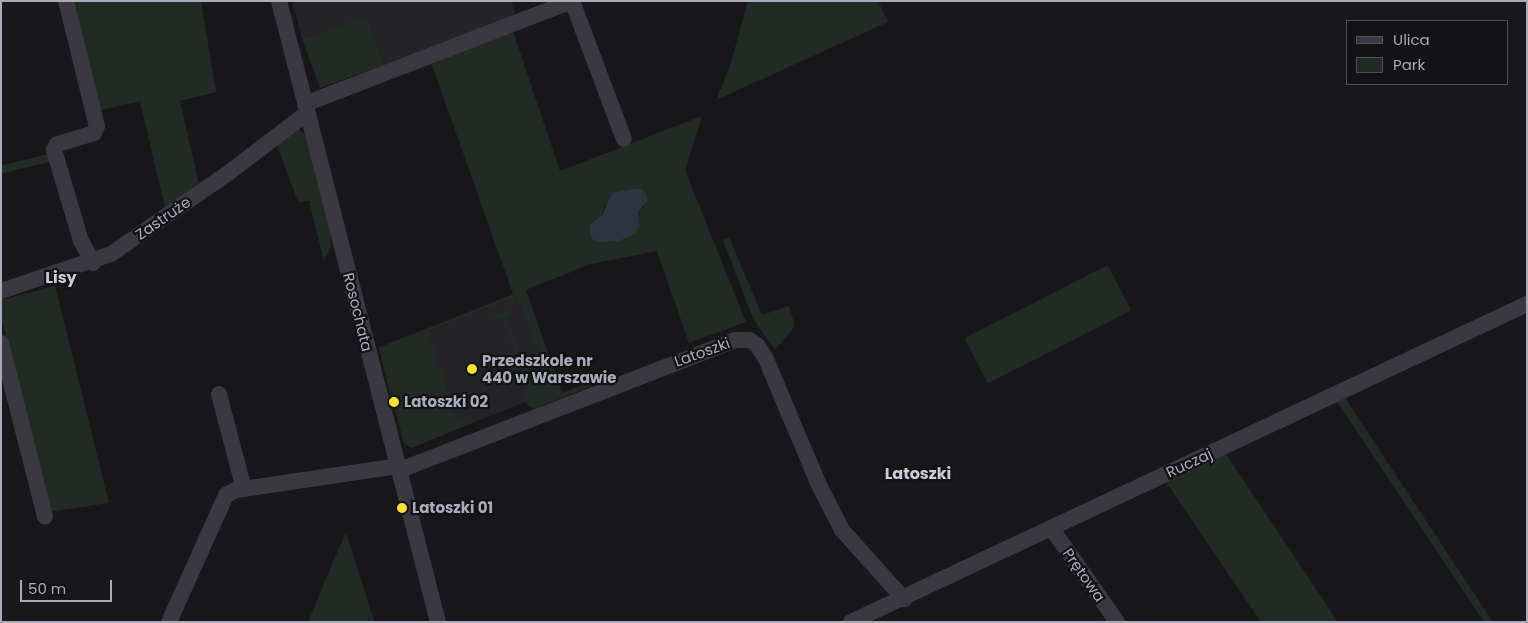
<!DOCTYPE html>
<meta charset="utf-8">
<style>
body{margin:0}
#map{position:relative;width:1528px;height:623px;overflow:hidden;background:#18181a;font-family:Poppins,sans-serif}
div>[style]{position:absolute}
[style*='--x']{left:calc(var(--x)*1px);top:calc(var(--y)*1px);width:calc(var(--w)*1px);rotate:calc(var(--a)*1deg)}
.built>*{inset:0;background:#242427}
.green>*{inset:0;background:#212a24;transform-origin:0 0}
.water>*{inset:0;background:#2d333f}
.minor>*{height:16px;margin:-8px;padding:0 8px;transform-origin:8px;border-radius:8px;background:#39393f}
.dots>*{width:14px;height:14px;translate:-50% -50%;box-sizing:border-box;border:2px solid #131315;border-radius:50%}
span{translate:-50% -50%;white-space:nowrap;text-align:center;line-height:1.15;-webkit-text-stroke:4.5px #131315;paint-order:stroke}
.street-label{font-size:15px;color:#aaabba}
.poi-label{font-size:15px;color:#aaabba;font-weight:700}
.left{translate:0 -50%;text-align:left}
.neighbourhood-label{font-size:16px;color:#cbcbd6;font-weight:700}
.frame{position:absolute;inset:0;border:2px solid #aaabba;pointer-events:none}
.legend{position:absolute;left:1346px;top:20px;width:162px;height:65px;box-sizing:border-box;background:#131315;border:1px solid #4f5057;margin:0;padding:6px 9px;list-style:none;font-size:15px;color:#aaabba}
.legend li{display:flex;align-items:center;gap:10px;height:25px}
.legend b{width:25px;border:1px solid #4f5057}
.scale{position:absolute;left:20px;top:580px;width:92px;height:22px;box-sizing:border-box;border:2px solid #aaabba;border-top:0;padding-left:6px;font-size:15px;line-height:18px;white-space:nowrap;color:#aaabba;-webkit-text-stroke:4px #131315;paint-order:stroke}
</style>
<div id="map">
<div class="built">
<div style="clip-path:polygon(292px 1px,511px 1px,516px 15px,384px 65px,366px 17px,302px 39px)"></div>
<div style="clip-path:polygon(526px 290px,562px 393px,529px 401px,412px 445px,384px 345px)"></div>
</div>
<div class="green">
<div style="clip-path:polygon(72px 1px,201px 1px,216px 92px,180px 101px,199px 184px,165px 208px,140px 101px,101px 110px)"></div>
<div style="clip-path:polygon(748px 1px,878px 1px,888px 22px,716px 100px,730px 66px)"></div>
<div style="left:366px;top:16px;width:52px;height:68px;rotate:70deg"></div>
<div style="clip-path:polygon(evenodd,513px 31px,560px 171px,702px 116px,685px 170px,746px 322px,689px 343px,657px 251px,591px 264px,526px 290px,562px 393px,597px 379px,598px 383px,534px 409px,528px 406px,524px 397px,526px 388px,549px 378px,517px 296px,428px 331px,458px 422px,460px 412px,465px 423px,489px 416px,412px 448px,404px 444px,395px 409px,398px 408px,395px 397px,391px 397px,379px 348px,513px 294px,431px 62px,513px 31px,605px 204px,645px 206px,638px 212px,640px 227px,590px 223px,602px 215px,605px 204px)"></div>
<div style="clip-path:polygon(294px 126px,308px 137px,331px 235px,330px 249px,324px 261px,309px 201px,298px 202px,275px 140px)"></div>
<div style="left:48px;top:154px;width:8px;height:49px;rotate:76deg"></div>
<div style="clip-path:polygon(729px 237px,762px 315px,789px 306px,795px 326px,775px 350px,753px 319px,723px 240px)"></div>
<div style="left:1108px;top:265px;width:51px;height:161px;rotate:63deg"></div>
<div style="clip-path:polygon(55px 286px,109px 503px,49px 512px,1px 316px,1px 300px)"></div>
<div style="clip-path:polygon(508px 310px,514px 314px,506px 318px,526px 369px,535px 368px,533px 374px,521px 378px,514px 374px,523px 370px,503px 319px,494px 320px,495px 315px)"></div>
<div style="clip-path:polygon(1345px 398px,1493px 622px,1484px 622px,1337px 402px)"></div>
<div style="clip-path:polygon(1226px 454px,1338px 622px,1261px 622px,1166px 482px)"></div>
<div style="clip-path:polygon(346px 532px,374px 621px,308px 622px,330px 569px)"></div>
</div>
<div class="water">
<div style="clip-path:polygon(632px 189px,642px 189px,647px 195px,647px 201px,638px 212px,640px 227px,636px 233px,619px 241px,599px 242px,592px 239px,589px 225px,602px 215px,612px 193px)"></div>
</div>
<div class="minor">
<div style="--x:66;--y:1;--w:129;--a:76.1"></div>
<div style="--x:97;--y:126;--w:8;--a:113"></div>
<div style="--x:94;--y:133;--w:39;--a:163"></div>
<div style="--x:57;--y:144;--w:7;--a:117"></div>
<div style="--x:54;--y:150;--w:95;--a:73.5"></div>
<div style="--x:81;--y:241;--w:25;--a:61"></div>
<div style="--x:279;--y:1;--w:641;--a:75.64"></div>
<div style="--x:572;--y:1;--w:147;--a:69.4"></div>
<div style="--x:305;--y:104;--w:286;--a:-21.1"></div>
<div style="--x:1;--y:291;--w:116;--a:-18.6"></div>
<div style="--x:111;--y:254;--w:141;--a:-34.6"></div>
<div style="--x:227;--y:174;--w:101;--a:-37.3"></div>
<div style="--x:1;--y:343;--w:179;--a:75.8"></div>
<div style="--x:219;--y:394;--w:98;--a:75.3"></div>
<div style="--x:400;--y:470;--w:359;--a:-21.2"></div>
<div style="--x:735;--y:340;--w:14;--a:0"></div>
<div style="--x:749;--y:340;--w:9;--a:32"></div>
<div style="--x:757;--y:345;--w:17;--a:57"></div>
<div style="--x:766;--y:359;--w:137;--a:67.2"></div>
<div style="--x:819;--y:485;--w:51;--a:62.9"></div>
<div style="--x:842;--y:530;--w:93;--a:48.1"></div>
<div style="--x:1052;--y:529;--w:113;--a:55"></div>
<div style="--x:169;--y:622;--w:139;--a:-65.8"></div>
<div style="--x:226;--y:495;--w:11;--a:-27"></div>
<div style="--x:236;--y:490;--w:165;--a:-8.4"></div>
<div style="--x:851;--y:622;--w:747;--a:-25.19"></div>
</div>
<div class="dots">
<div style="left:472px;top:369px;background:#f7e233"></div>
<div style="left:394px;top:402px;background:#f7e233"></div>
<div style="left:402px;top:508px;background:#f7e233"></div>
</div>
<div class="street-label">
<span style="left:163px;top:218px;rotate:-35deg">Zastruże</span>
<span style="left:358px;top:312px;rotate:76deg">Rosochata</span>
<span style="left:702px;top:352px;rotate:-20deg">Latoszki</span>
<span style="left:1189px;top:463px;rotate:-25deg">Ruczaj</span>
<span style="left:1084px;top:575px;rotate:55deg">Prętowa</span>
</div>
<div class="poi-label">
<span class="left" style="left:482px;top:369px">Przedszkole nr<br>440 w Warszawie</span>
<span class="left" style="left:404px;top:402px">Latoszki 02</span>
<span class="left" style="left:412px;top:508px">Latoszki 01</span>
</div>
<div class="neighbourhood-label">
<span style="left:61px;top:278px">Lisy</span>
<span style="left:918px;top:474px">Latoszki</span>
</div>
<div class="frame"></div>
<ul class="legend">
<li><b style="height:6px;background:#39393f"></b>Ulica</li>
<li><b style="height:14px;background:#212a24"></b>Park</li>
</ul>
<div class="scale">50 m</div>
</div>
